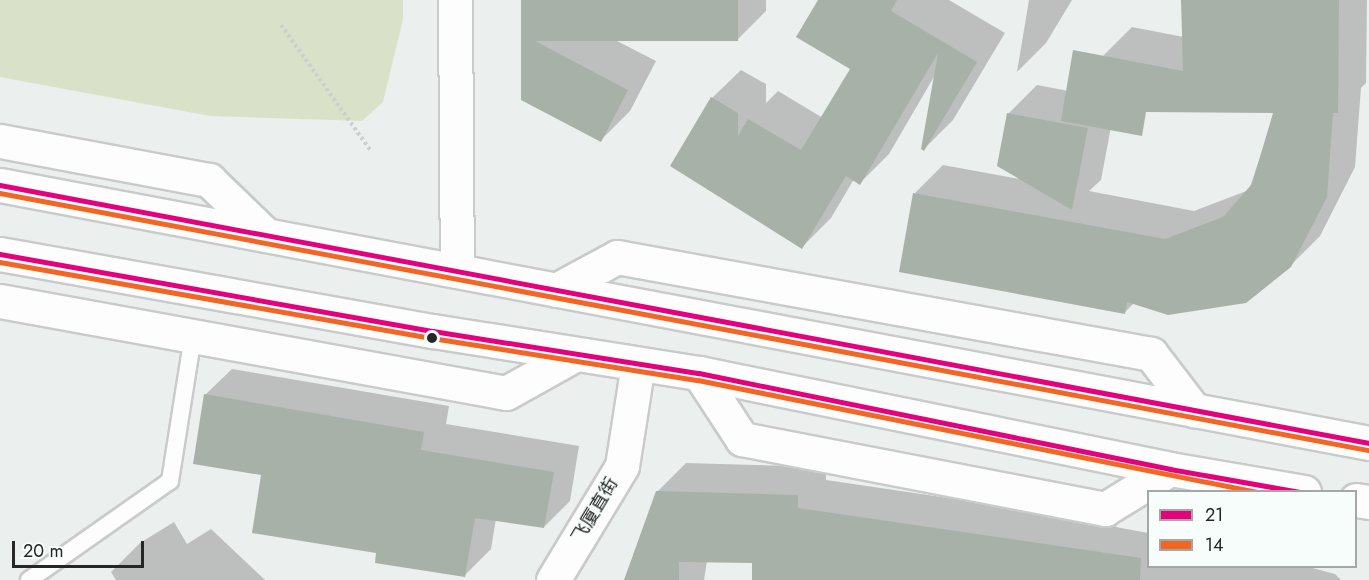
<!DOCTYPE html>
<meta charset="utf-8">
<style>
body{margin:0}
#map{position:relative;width:1369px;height:580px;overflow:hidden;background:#ebefed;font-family:Jost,"Noto Sans SC",sans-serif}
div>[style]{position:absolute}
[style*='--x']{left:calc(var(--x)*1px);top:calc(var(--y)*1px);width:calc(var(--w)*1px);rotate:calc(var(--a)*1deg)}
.green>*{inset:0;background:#d9e2c8}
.shadow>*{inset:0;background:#0003}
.building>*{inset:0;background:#a8b1a8}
.path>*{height:4px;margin-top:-2px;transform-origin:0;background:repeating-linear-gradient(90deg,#cecece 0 3px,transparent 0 6px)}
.roads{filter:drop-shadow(2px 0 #c8cbca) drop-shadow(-2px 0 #c8cbca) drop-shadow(0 2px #c8cbca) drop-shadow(0 -2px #c8cbca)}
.lane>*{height:16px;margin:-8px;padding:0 8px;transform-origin:8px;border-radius:8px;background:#fcfdfc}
.street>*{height:33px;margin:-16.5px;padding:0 16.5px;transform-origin:16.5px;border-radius:16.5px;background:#fcfdfc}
.secondary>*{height:33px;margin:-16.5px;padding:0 16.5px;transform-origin:16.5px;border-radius:16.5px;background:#fcfdfc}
.bus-1>*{height:4.5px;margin:-2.25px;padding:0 2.25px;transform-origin:2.25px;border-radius:2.25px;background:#e5007d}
.bus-2>*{height:4.5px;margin:-2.25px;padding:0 2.25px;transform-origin:2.25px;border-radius:2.25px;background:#f26522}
.dots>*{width:16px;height:16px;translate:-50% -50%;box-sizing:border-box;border:3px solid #f7fdfa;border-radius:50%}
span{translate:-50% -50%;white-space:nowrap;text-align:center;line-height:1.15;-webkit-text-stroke:4.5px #f7fdfa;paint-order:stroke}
.street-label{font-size:18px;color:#252726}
.legend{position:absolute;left:1147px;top:490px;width:210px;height:78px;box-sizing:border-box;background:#f7fdfa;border:2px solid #a3a7a5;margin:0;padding:8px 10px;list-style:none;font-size:18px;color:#252726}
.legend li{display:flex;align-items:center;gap:12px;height:30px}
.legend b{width:30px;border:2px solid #a3a7a5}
.scale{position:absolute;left:12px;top:541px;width:132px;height:27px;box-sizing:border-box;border:3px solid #252726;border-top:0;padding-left:8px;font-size:18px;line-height:21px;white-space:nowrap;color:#252726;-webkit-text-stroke:4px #f7fdfa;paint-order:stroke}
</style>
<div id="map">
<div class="green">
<div style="clip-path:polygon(0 0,403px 0,403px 19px,383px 102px,362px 121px,210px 116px,0 77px)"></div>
</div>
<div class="shadow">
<div style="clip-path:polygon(523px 0,766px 0,766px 11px,737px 40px,615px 40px,656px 61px,630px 111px,601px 140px,523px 99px)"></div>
<div style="clip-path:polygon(820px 0,949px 0,1005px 33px,953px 120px,924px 149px,935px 75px,889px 154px,860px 183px,854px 179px,831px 218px,802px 247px,712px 98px,741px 70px,766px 84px,766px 103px,778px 91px,823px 118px,852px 68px)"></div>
<div style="clip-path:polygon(1029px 0,1072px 0,1046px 43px,1017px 72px)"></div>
<div style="clip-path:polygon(1183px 0,1367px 0,1366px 83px,1361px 88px,1355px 167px,1320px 236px,1290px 266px,1134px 303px,1125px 312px,915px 193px,943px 165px,1020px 179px,1008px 114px,1037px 85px,1116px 100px,1101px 180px,1089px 191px,1194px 211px,1249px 190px,1275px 112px,1103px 56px,1132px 27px,1184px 37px)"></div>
<div style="clip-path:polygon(232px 369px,449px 406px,446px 424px,579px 446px,570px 501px,544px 527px,496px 519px,491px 549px,464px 576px,378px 551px,263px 474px,205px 395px)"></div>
<div style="clip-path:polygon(686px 463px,826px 467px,826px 480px,1117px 523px,1116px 527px,1148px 533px,1148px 566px,1305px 566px,1335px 574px,1341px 580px,753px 580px,753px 562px,707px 561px,704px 580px,626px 580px,657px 492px)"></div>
<div style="clip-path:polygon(174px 522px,187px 544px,211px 529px,265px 580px,116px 580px,111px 572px,140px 543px)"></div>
</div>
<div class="building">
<div style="clip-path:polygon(521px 0,738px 0,738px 41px,535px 41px,628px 90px,601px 142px,521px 100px)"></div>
<div style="clip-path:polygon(818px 0,897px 0,891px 11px,977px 62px,924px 151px,921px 149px,938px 53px,860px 185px,846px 176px,802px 249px,670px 166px,711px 97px,738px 113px,738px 136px,748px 119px,801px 150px,850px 69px,796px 37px)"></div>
<div style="clip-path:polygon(1181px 0,1339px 0,1338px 113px,1333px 113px,1327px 197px,1291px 267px,1246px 303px,1168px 315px,1127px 302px,1125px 314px,899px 272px,913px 193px,1165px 239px,1223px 217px,1252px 184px,1273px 113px,1146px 112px,1142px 136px,1061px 121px,1073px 50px,1183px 71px)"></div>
<div style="clip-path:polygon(1007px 113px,1088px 128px,1072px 210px,997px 166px)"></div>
<div style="clip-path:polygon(204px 394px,424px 432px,421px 450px,554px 472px,544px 528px,475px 518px,465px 577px,375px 563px,376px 553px,252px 533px,261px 475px,193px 464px)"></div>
<div style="clip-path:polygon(656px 491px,798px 495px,798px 508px,1141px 558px,1140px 580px,752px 580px,752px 563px,679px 562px,679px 580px,624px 580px)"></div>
</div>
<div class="path">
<div style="--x:281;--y:25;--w:155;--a:54.5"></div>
</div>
<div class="roads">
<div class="lane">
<div style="--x:29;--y:580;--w:172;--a:-35.1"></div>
<div style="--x:170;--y:481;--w:147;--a:-81"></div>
</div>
<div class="street">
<div style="--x:455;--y:0;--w:271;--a:89.6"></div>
<div style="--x:0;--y:141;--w:213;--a:10.6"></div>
<div style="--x:209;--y:180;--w:79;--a:44"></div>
<div style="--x:556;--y:290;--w:69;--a:-28.4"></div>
<div style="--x:617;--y:257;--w:543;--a:10.3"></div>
<div style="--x:1151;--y:354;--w:71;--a:52.5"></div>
<div style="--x:0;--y:301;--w:514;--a:10.3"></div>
<div style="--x:506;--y:393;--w:80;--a:-29.1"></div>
<div style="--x:699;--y:373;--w:79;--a:56.9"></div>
<div style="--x:742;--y:439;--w:370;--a:10.9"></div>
<div style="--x:1105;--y:509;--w:76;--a:-31.6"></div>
<div style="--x:553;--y:580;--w:133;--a:-58.8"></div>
<div style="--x:622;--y:466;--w:103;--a:-81.1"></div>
</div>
<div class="secondary">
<div style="--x:0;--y:185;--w:1393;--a:10.67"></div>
<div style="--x:0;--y:254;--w:440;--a:10.1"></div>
<div style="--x:433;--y:331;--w:269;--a:9"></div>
<div style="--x:699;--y:373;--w:481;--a:11.5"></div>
<div style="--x:1170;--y:469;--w:136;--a:9.7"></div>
<div style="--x:1356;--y:500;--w:13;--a:9"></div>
</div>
</div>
<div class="bus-1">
<div style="--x:0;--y:185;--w:1393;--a:10.67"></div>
<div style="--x:0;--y:254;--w:440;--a:10.1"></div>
<div style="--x:433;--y:331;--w:269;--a:9"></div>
<div style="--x:699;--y:373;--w:481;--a:11.5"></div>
<div style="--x:1170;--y:469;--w:133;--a:10"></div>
</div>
<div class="bus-2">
<div style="--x:0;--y:193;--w:1392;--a:10.64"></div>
<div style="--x:0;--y:262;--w:439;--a:10"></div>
<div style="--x:432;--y:338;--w:269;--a:9"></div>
<div style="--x:698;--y:380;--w:570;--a:11.33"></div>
</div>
<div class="dots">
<div style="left:432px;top:338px;background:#252726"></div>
</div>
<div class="street-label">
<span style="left:595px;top:510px;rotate:-59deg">飞厦直街</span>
</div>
<ul class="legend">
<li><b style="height:8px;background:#e5007d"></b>21</li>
<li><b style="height:8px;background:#f26522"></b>14</li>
</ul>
<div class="scale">20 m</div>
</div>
